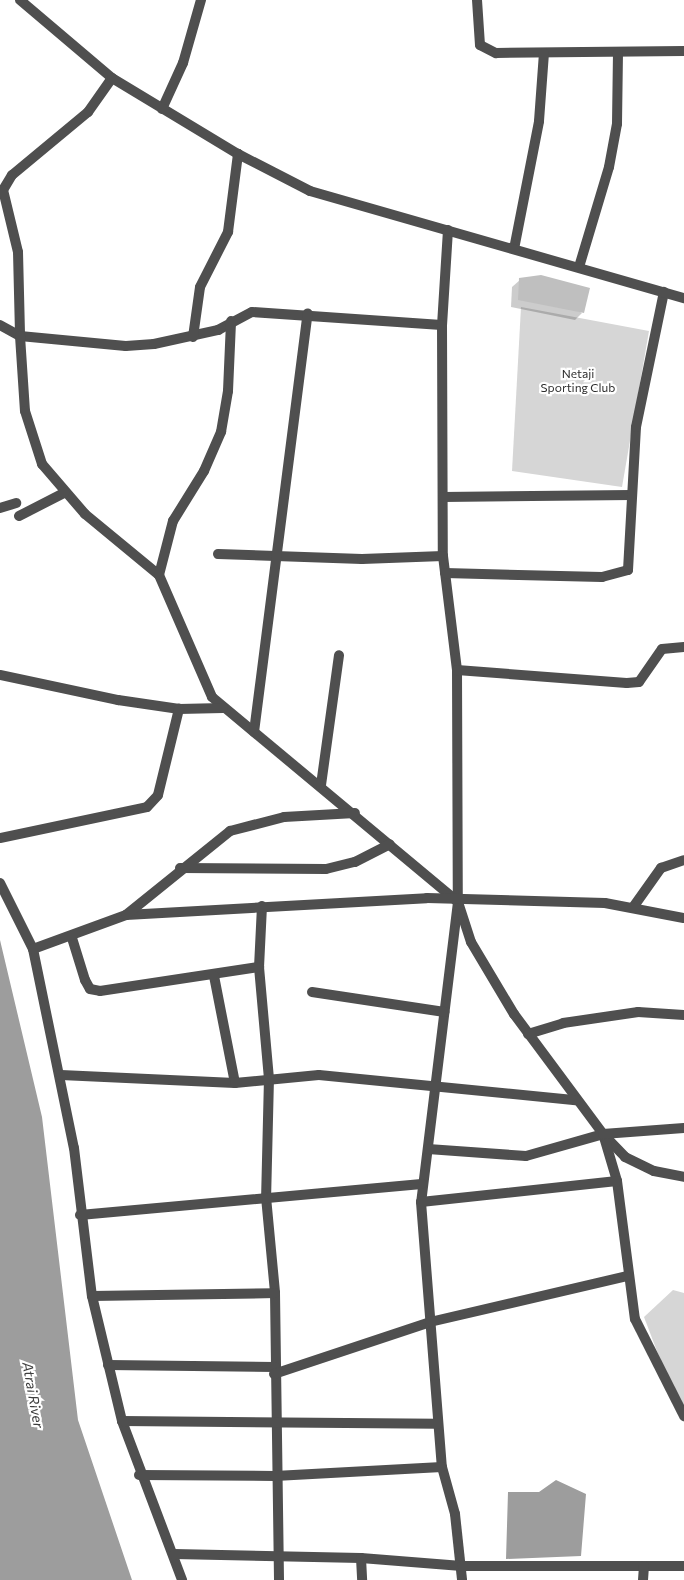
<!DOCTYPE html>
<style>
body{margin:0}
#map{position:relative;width:684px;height:1580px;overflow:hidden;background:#fff;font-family:Commissioner,sans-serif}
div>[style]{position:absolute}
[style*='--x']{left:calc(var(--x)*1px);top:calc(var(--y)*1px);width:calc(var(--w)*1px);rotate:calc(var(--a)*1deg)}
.green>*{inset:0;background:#d6d6d6}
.water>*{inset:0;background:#9d9d9d}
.shadow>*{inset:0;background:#0003}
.building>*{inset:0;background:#bfbfbf}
.minor>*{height:10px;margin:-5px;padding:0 5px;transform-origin:5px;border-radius:5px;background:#4f4f4f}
.tertiary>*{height:10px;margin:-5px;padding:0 5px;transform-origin:5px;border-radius:5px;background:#4f4f4f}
span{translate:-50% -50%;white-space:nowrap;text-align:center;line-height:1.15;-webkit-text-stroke:4.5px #fff;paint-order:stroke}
.park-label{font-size:12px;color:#2d2d2d}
.water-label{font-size:14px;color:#3e3e3e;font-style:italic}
</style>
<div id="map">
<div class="green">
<div style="clip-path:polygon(521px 307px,649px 331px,622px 487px,512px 471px)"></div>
<div style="clip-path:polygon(673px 1290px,684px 1293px,684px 1422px,644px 1317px)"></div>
</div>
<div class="water">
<div style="clip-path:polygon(0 940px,42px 1117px,78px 1420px,132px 1580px,0 1580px)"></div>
<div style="clip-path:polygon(556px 1480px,586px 1494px,581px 1556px,506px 1559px,508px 1492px,539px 1492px)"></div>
</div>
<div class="shadow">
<div style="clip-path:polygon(520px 280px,582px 313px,575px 320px,511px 307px,512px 287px)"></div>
</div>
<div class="building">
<div style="clip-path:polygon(541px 275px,590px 288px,584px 313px,518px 300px,519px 278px)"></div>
</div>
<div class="minor">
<div style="--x:477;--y:0;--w:45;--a:86.2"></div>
<div style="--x:480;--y:45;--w:18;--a:27"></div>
<div style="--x:496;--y:53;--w:188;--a:-0.6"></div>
<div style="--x:112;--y:78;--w:42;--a:125.2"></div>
<div style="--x:88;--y:112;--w:99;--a:140.3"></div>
<div style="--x:12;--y:175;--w:17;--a:121"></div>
<div style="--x:3;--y:190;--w:64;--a:76.4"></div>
<div style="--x:18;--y:252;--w:84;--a:88.6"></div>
<div style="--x:20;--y:336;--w:106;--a:5.4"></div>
<div style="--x:126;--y:346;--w:28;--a:-4"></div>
<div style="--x:154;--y:344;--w:66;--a:-12.3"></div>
<div style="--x:218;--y:330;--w:38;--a:-28"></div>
<div style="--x:252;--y:312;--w:190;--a:3.9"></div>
<div style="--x:162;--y:109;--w:51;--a:-65.5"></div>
<div style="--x:183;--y:63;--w:66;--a:-74.1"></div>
<div style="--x:448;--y:230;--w:95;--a:93.6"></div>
<div style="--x:442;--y:325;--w:231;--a:89.8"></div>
<div style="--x:443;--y:556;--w:115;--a:83"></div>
<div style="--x:457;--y:670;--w:232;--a:89.8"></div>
<div style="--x:458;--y:902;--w:302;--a:97"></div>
<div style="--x:421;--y:1202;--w:266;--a:85.5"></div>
<div style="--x:442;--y:1467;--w:49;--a:74.5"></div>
<div style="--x:455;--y:1514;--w:66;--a:83.9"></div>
<div style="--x:514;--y:249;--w:130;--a:-78.9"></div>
<div style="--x:539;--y:121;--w:68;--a:-85.8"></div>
<div style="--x:579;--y:267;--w:104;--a:-73.3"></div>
<div style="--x:609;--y:167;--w:44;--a:-79.5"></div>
<div style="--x:617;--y:124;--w:72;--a:-89.2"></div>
<div style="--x:0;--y:325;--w:23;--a:29"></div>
<div style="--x:20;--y:336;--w:75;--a:86.2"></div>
<div style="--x:25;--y:411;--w:56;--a:72.2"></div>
<div style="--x:42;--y:464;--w:66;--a:49.3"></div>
<div style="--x:85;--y:514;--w:96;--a:39.5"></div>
<div style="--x:159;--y:575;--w:133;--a:66.5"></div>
<div style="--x:212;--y:697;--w:320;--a:39.8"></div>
<div style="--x:458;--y:902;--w:42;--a:72"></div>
<div style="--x:471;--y:942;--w:84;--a:59.2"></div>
<div style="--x:514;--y:1014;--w:149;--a:53.4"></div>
<div style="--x:603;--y:1134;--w:32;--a:46"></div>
<div style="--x:625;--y:1157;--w:32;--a:26"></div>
<div style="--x:654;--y:1171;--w:31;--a:11"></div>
<div style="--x:193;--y:337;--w:50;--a:-82"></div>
<div style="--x:200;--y:287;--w:62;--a:-63"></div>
<div style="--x:228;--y:232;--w:79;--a:-82.7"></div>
<div style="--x:443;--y:497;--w:189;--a:-0.6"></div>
<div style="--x:0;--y:508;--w:17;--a:-17"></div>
<div style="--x:19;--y:516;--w:51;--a:-27.1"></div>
<div style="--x:218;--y:554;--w:144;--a:2"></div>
<div style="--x:362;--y:559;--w:81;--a:-2.1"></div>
<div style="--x:445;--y:573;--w:157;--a:1.5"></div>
<div style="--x:602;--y:577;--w:27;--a:-15"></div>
<div style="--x:628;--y:570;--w:143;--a:-86.8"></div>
<div style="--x:636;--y:427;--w:138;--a:-78.3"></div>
<div style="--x:159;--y:575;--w:56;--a:-75.5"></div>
<div style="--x:173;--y:521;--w:59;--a:-58.2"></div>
<div style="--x:204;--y:471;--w:43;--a:-66.4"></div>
<div style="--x:221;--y:432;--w:42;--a:-80.3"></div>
<div style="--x:228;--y:391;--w:70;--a:-87.5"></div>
<div style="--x:457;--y:670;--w:170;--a:4.4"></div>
<div style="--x:627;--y:683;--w:12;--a:-5"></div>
<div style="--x:639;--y:682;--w:40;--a:-55.1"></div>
<div style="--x:662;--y:649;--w:22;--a:-5"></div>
<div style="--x:0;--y:675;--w:121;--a:12"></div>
<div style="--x:118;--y:700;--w:62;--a:8.4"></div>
<div style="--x:179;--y:709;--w:44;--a:-1.3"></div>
<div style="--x:254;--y:732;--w:422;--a:-82.7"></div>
<div style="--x:321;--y:785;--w:131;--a:-82.1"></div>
<div style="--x:0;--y:838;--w:150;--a:-11.9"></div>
<div style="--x:147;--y:807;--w:16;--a:-47"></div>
<div style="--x:158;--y:795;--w:89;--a:-76.3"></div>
<div style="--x:180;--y:868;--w:146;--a:0.4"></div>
<div style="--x:326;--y:869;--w:30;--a:-14"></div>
<div style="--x:355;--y:862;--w:39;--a:-27"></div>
<div style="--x:0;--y:883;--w:74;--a:63.4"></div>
<div style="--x:33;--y:949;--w:203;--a:78.4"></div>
<div style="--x:74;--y:1148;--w:149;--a:83.1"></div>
<div style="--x:92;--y:1296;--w:129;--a:76.5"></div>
<div style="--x:122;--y:1421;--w:170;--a:69.3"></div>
<div style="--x:262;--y:906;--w:61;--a:92.8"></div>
<div style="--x:259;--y:967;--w:111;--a:84.9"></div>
<div style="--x:269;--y:1078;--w:119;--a:91.4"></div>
<div style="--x:266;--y:1197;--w:96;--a:84.6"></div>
<div style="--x:275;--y:1293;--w:287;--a:89.2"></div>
<div style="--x:634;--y:906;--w:47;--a:-54.6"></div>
<div style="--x:661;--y:868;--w:24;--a:-19"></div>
<div style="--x:126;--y:915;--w:301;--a:-3.2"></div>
<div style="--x:427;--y:898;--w:178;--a:1.6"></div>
<div style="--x:605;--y:903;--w:80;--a:10.8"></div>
<div style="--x:72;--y:938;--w:44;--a:72.8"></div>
<div style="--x:85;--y:980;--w:10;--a:61"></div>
<div style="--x:90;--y:989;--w:10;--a:11"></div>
<div style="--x:100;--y:991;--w:161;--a:-8.6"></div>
<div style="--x:33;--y:949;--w:99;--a:-20.1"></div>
<div style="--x:126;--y:915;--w:134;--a:-38.9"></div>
<div style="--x:230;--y:831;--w:56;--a:-14.5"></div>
<div style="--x:284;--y:817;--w:71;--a:-3.2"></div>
<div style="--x:214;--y:976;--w:109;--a:78.9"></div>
<div style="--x:312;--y:992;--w:134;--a:8.6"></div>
<div style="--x:528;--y:1034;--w:37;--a:-17"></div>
<div style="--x:563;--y:1023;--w:76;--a:-8.3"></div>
<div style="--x:638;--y:1012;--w:46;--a:3.7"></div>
<div style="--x:61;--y:1075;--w:174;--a:2.6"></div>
<div style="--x:235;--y:1083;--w:84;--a:-5.4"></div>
<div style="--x:319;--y:1075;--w:258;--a:5.6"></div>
<div style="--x:604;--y:1137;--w:46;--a:73.5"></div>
<div style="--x:617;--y:1181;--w:139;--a:82.6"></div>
<div style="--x:635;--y:1319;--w:109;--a:63.2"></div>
<div style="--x:428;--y:1149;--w:98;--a:4.1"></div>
<div style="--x:526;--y:1156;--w:80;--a:-15.9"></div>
<div style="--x:603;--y:1134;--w:81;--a:-4.2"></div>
<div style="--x:421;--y:1202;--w:197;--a:-6.1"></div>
<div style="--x:80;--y:1215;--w:343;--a:-5.2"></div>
<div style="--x:92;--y:1296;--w:183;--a:-0.9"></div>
<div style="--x:108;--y:1365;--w:167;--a:0.7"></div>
<div style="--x:274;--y:1374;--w:164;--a:-18.4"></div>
<div style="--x:430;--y:1322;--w:202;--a:-13.1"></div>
<div style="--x:122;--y:1421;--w:316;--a:0.5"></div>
<div style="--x:139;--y:1475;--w:136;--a:0.4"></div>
<div style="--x:275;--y:1476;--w:167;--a:-3.1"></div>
<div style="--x:174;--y:1554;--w:187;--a:1.2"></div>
<div style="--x:361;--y:1558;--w:101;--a:4.5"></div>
<div style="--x:462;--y:1566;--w:222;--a:0"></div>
<div style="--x:361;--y:1558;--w:22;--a:87"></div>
<div style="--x:643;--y:1580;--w:14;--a:-86"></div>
</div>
<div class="tertiary">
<div style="--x:20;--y:0;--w:121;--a:40.3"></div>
<div style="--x:112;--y:78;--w:147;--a:31.1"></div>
<div style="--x:238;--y:154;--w:81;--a:27.2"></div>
<div style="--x:310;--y:191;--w:389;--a:16"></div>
</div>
<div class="park-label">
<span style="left:578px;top:381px">Netaji<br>Sporting Club</span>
</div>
<div class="water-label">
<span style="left:33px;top:1395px;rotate:80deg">Atrai River</span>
</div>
</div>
